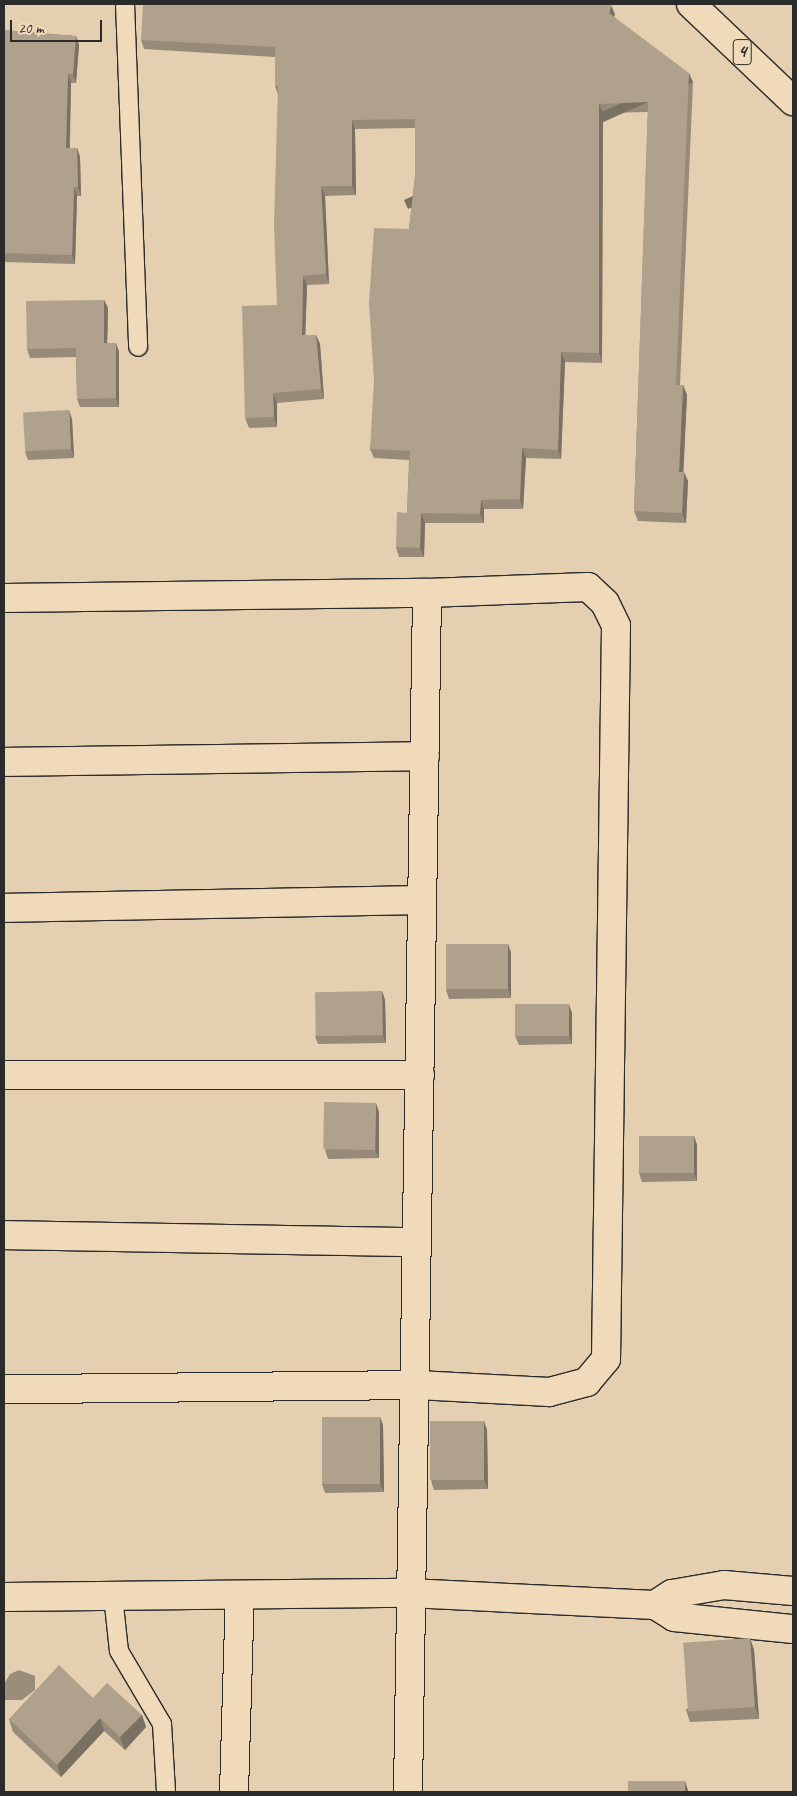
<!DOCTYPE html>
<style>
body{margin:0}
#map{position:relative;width:797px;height:1796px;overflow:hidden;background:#e4d0b1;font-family:Caveat,sans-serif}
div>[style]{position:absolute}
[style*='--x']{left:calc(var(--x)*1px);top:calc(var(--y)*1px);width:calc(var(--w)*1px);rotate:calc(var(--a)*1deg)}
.water>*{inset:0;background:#9a8e7b}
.roads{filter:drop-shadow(1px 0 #2b2b2b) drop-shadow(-1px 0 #2b2b2b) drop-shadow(0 1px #2b2b2b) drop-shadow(0 -1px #2b2b2b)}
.lane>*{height:18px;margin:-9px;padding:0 9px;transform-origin:9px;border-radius:9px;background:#f0dab9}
.street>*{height:28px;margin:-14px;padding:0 14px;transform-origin:14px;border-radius:14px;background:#f0dab9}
.highway>*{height:28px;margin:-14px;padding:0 14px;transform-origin:14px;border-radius:14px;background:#f0dab9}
.wall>*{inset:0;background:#978a78}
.shaded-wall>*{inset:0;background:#7b7162;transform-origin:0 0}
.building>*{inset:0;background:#b0a18c;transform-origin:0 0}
span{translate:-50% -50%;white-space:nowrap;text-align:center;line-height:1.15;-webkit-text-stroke:5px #f0dab9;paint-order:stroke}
.shield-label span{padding:1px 4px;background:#f0dab9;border:1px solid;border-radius:4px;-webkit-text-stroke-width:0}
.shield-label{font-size:19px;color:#2b2b2b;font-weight:700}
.frame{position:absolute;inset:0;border:5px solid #2b2b2b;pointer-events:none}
.scale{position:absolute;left:10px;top:20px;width:92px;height:22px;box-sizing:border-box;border:2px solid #2b2b2b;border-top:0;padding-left:6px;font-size:15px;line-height:18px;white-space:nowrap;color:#2b2b2b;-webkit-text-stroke:4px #f0dab9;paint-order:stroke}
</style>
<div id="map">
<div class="water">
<div style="clip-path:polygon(19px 1670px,35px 1676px,35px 1690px,22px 1700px,4px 1700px,4px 1684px,10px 1674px)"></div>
</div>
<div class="roads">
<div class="lane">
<div style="--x:125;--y:4;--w:343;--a:87.8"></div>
<div style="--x:113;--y:1596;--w:55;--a:83.8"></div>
<div style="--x:119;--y:1651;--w:85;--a:59.5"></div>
<div style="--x:162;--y:1724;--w:68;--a:86.6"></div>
</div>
<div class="street">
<div style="--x:4;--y:598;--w:423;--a:-0.7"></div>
<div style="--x:427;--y:593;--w:161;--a:-2.1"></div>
<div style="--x:588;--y:587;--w:23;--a:43"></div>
<div style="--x:605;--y:603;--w:25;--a:64"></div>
<div style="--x:616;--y:626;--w:733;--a:90.78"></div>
<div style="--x:606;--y:1359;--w:30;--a:130"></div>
<div style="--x:587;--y:1382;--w:39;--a:165"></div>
<div style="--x:549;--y:1392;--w:132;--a:-177"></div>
<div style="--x:417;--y:1385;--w:413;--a:179.4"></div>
<div style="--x:4;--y:762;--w:421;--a:-0.8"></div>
<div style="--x:4;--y:908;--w:418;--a:-1.1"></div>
<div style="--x:4;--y:1075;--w:416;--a:0"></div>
<div style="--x:4;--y:1235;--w:413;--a:1"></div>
<div style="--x:4;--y:1597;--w:405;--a:-0.6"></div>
<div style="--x:409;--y:1593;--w:246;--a:2.8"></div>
<div style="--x:655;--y:1605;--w:22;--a:32"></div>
<div style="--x:674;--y:1617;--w:120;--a:5.8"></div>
<div style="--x:655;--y:1605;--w:20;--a:-33"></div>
<div style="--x:672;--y:1594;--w:53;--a:-9.8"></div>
<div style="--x:724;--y:1585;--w:69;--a:5"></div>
<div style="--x:234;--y:1792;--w:197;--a:-88.3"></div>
<div style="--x:408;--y:1792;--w:1199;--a:-89.09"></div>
</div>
<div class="highway">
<div style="--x:691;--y:4;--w:141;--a:43.6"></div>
</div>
</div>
<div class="wall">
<div style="clip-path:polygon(615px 14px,614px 17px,693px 82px,680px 385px,683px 385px,687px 395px,683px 472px,688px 481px,686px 523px,638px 521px,634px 511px,648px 112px,603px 113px,602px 363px,565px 362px,561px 459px,526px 458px,523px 509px,484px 509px,484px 523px,425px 523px,424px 557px,399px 557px,396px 547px,407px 513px,409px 460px,374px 458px,370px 449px,409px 229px,415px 176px,415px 128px,355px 129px,356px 195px,325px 196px,329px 284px,307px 285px,305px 335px,316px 335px,320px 344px,324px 399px,277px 403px,277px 427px,249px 428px,245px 418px,277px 305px,278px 95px,275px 86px,275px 57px,144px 49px,141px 40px)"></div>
<div style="clip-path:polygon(4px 30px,76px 36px,79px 45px,76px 83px,71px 83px,70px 148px,77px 148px,80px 157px,81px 196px,77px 196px,75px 264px,4px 262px)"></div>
<div style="clip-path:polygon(104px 300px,108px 308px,107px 343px,116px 343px,119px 352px,119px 407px,80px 407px,77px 399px,76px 357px,30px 358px,27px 349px)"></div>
<div style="clip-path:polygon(72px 419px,74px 458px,28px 460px,25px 452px)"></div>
<div style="clip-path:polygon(508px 944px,511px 953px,511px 998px,449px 999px,446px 990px)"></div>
<div style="clip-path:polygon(382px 991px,385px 1000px,386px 1043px,318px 1044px,315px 1036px)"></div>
<div style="clip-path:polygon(572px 1013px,572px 1044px,519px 1045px,515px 1036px)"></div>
<div style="clip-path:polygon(379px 1112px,379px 1158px,328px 1159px,325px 1150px)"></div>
<div style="clip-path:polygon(694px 1136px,697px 1145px,697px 1181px,642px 1182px,639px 1173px)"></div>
<div style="clip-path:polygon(380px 1417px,383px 1425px,384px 1492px,325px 1493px,322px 1484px)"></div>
<div style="clip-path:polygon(484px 1421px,487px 1430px,488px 1489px,434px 1490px,431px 1481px)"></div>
<div style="clip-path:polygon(750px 1638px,754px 1650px,759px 1719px,690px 1722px,686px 1710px)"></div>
<div style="clip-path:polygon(93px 1698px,142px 1715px,146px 1727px,125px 1750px,104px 1731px,61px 1777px,13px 1732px,9px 1719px)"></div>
</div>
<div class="shaded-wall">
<div style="clip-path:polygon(611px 5px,615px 14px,612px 23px,609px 13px)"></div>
<div style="clip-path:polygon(76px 36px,79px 45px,76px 83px,73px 74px)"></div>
<div style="left:689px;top:73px;width:10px;height:312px;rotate:66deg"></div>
<div style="clip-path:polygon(68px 74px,71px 83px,69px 157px,66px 148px)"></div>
<div style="clip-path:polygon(599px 104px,603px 113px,602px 363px,599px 353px)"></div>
<div style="clip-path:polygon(352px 120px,355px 129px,356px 195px,352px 186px)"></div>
<div style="clip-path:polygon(77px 148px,80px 157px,81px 196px,78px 187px)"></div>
<div style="clip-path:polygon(321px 186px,325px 196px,329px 284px,326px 274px)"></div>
<div style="clip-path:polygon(74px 187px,77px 196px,75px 264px,72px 255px)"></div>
<div style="clip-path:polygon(303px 276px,307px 285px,305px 345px,302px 335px)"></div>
<div style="clip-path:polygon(104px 300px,108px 308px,107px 352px,104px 343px)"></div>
<div style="clip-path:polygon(316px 335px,320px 344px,324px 399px,321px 389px)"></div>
<div style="clip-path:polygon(116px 343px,119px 352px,119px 407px,116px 398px)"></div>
<div style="clip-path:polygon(561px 352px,565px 362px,561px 459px,558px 450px)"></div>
<div style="clip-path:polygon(683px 385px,687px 395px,683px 481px,679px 472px)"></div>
<div style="clip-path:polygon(273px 393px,277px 403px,277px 427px,274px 417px)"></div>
<div style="clip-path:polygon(69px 410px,72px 419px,74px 458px,71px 449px)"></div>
<div style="clip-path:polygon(522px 448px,526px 458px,523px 509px,520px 499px)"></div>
<div style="clip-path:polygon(684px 472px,688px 481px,686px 523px,682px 513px)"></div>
<div style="clip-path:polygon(481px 500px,484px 509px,484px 523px,480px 514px)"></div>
<div style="clip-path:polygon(421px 513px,425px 523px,424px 557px,420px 548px)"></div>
<div style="clip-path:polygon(508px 944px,511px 953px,511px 998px,508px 989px)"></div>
<div style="clip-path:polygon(382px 991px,385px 1000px,386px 1043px,383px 1035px)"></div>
<div style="clip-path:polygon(569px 1004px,572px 1013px,572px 1044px,569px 1035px)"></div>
<div style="clip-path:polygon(376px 1103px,379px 1112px,379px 1158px,375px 1150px)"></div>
<div style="clip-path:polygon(694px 1136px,697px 1145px,697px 1181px,694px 1173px)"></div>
<div style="clip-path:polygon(380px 1417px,383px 1425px,384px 1492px,380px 1484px)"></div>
<div style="clip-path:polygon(484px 1421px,487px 1430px,488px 1489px,484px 1480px)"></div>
<div style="clip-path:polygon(750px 1638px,754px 1650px,759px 1719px,755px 1707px)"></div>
<div style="clip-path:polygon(142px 1715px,146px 1727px,125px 1750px,120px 1737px)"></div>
<div style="clip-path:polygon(100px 1718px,104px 1731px,61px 1777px,57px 1765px)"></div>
<div style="clip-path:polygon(685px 1781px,688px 1790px,688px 1792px,685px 1792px)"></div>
</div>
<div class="building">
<div style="clip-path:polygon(143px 4px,610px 4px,611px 5px,609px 13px,689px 73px,676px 385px,683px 385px,679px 472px,684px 472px,682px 513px,634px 511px,648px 102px,599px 104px,599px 353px,561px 352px,558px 450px,522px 448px,520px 499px,481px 500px,480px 514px,421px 513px,420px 548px,396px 547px,397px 512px,407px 513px,410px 451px,370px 449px,374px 381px,369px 303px,374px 228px,409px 229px,415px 176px,415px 119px,352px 120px,352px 186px,321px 186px,326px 274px,303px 276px,302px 335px,316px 335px,321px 389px,273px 393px,274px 417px,245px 418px,242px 306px,277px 305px,274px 225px,278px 86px,275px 86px,275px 47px,141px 40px)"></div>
<div style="clip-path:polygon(4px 30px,76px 36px,73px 74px,68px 74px,66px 148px,77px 148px,78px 187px,74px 187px,72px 255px,4px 253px)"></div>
<div style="clip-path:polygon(104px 300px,104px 343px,116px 343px,116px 398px,77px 399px,76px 348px,27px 349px,26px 301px)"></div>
<div style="left:69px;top:410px;width:39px;height:46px;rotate:87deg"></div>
<div style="left:508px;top:944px;width:45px;height:62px;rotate:90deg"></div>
<div style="left:382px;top:991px;width:44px;height:67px;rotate:89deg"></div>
<div style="left:515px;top:1004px;width:54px;height:32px"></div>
<div style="left:376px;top:1103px;width:47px;height:52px;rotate:91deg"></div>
<div style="left:694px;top:1136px;width:37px;height:55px;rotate:90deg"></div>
<div style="left:380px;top:1417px;width:67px;height:58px;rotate:90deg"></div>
<div style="left:484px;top:1421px;width:59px;height:54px;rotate:90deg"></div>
<div style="left:750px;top:1638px;width:69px;height:67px;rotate:86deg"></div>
<div style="clip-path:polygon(59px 1665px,93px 1698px,107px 1683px,142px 1715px,120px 1737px,100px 1718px,57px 1765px,9px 1719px)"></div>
<div style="left:685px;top:1781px;width:11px;height:57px;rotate:90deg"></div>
</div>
<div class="shield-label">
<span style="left:742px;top:52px">4</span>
</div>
<div class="frame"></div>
<div class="scale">20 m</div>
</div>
